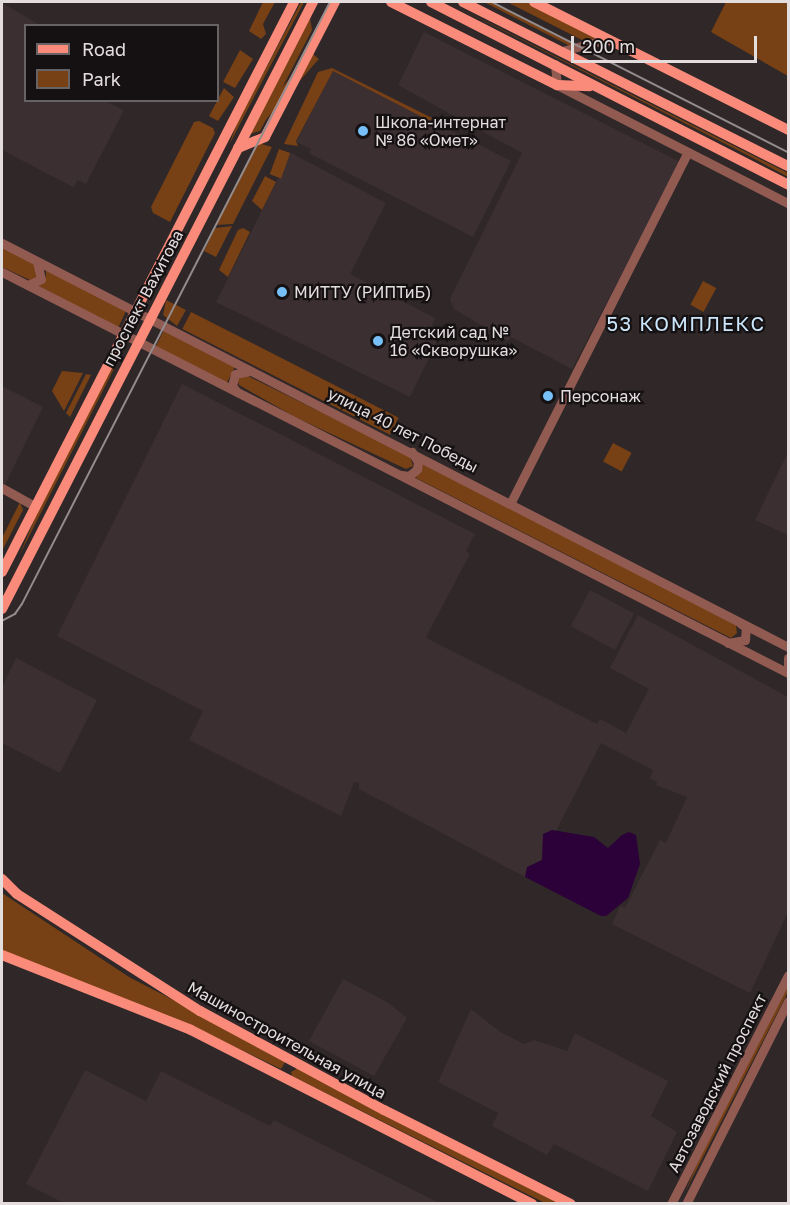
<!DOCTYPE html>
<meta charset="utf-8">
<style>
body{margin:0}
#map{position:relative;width:790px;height:1205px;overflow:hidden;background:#2f2728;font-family:"Golos Text",sans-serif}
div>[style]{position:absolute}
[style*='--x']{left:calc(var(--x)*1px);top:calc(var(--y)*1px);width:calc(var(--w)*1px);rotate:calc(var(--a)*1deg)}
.built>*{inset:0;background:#3c2f32;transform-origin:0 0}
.green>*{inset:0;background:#774015;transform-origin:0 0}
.water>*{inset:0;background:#2c0139}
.minor>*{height:9px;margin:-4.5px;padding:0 4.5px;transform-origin:4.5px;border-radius:4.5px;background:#925b52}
.major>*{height:10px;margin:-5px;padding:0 5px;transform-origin:5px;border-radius:5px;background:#fa8a79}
.tram>*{height:1.5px;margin:-0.75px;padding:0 0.75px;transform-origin:0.75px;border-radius:0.75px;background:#938c8d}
.dots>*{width:16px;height:16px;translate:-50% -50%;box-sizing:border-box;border:3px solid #151112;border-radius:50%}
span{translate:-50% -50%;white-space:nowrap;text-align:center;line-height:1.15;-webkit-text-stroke:4.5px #151112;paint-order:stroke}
.poi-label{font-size:16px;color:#e3ddde}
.left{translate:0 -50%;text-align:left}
.street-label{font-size:16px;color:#e3ddde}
.quarter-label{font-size:20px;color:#cce6fb;letter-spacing:1.5px}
.frame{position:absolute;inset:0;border:3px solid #e3ddde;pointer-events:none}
.legend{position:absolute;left:24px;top:24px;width:195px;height:78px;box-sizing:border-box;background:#151112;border:2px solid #676364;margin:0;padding:8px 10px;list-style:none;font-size:18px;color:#e3ddde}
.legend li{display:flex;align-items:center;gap:12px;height:30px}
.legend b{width:30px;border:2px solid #676364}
.scale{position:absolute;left:571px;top:36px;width:186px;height:27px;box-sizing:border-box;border:3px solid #e3ddde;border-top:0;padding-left:8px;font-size:18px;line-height:21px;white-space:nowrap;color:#e3ddde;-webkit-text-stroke:4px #151112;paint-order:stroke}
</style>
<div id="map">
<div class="built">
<div style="clip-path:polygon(2px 3px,40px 25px,26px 26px,26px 100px,105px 101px,124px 110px,86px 184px,78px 180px,73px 187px,2px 150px)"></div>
<div style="clip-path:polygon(424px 32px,680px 162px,572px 369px,511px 337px,508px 341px,454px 309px,450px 299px,522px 153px,398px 85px)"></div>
<div style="clip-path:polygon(333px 71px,511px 161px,473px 237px,309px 153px,311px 149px,296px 142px)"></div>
<div style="clip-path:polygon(291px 153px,386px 203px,350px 274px,435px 318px,432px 326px,442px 331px,410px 397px,216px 302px)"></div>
<div style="clip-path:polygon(182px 384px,475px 534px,466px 551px,470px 554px,426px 637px,432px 641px,597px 724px,600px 719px,626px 733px,649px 689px,610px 668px,638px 615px,788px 697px,788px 912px,750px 993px,612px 924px,620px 906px,625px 908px,660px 840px,666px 843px,687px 797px,656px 785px,657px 782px,650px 778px,653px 770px,601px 743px,531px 880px,359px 789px,359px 783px,354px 782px,341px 816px,189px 740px,203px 711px,57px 636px)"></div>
<div style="clip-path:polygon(2px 386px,43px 407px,2px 491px)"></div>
<div style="clip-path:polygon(788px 452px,788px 535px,755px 520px)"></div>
<div style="left:590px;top:590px;width:50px;height:41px;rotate:28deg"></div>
<div style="clip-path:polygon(16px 658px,97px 700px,60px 773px,2px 743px,2px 687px)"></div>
<div style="clip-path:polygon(343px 979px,389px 1003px,407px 1018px,374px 1076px,309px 1041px)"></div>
<div style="clip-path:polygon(471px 1009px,500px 1032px,524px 1044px,534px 1040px,567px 1051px,575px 1033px,668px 1081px,651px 1116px,677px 1132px,648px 1191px,554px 1144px,547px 1155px,492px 1126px,498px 1113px,438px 1082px)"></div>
<div style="clip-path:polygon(85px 1070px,146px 1101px,161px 1071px,270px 1126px,274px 1120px,439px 1203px,64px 1203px,26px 1184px)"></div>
</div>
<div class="green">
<div style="clip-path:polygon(263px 2px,275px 2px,263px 24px,266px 34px,261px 39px,249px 31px)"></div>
<div style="clip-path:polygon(301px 2px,304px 2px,229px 145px,237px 123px)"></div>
<div style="clip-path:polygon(447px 2px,788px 173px,788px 177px,749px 156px)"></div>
<div style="clip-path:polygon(484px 2px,492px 2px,580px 46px,574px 48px)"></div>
<div style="clip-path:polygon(507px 2px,530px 2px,601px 37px,584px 41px)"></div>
<div style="clip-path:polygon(726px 2px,788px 2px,788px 76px,711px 32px)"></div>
<div style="clip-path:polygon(310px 18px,312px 30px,260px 131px,250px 134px)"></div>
<div style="clip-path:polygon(240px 50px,253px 59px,235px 88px,223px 82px)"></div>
<div style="left:312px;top:53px;width:9px;height:90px;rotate:41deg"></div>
<div style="clip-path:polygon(332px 68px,432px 118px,430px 121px,333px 71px,296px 141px,298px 146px,284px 144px,318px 72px)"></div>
<div style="clip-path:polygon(224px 88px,234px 97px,218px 121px,209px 116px)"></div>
<div style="clip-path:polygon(199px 121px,213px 128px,215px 133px,170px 222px,153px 213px,151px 207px,194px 122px)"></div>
<div style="clip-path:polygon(258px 143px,272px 147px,233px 224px,216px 225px)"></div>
<div style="left:279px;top:149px;width:12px;height:27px;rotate:20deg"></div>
<div style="clip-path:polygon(265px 176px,276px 182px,262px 210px,252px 201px)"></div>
<div style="clip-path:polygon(232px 226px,216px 257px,204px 251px,215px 228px)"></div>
<div style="clip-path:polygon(243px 228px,250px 232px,228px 277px,219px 270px,238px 230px)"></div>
<div style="clip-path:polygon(2px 247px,34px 263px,40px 273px,32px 281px,2px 267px)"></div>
<div style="clip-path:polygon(46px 269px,127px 309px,118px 328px,38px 286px,46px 278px)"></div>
<div style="left:703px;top:281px;width:15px;height:27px;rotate:28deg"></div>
<div style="clip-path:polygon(166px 300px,186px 310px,177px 326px,163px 315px)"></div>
<div style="left:191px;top:312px;width:233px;height:19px;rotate:27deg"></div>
<div style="left:164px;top:330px;width:80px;height:19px;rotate:27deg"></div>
<div style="clip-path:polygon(116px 355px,120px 357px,19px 556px,40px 506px)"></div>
<div style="clip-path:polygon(62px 371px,83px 373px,64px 411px,52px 391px)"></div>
<div style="clip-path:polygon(86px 374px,91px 375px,70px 417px,66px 413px)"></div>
<div style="clip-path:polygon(244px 374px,410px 456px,413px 466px,406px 469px,295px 417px,239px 385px,237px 377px)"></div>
<div style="left:613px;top:443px;width:21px;height:21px;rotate:28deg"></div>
<div style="clip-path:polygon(422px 460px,736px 625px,737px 633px,731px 638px,416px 478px)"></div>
<div style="clip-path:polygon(20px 502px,23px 510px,2px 551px,2px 538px)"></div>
<div style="clip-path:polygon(2px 893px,129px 977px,287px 1059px,281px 1069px,193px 1027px,2px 951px)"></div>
<div style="clip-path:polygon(788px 984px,788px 992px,685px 1192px,702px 1152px)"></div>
<div style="clip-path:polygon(298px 1068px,564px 1203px,545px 1203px,292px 1076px,291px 1072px)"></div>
</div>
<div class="water">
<div style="clip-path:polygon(552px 830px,594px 837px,608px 848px,622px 835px,629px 832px,636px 835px,640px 864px,628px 898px,606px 916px,601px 916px,525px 877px,527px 867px,542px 860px,543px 834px)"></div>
</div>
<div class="minor">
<div style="--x:562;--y:51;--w:48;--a:-14.6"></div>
<div style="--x:555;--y:64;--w:21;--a:85"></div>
<div style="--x:557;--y:85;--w:259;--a:27.1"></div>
<div style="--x:2;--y:243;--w:884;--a:27.2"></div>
<div style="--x:2;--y:272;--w:882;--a:27.03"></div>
<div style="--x:28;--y:285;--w:14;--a:-25"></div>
<div style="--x:41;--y:279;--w:18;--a:-103"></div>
<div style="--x:237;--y:392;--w:8;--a:-130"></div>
<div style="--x:232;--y:386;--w:12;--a:-76"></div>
<div style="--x:235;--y:374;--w:15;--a:-11"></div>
<div style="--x:401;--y:475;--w:8;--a:7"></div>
<div style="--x:409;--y:476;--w:11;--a:-41"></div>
<div style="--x:417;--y:469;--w:7;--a:-82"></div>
<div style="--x:418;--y:462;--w:12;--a:-121"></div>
<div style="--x:2;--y:488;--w:38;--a:29"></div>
<div style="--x:511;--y:502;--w:392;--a:-63.2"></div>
<div style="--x:728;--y:643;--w:17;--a:-10"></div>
<div style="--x:745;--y:640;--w:13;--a:-86"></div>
<div style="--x:746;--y:627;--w:6;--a:-149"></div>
<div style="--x:788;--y:658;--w:11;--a:90"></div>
<div style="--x:671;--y:1204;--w:257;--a:-62.9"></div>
<div style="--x:686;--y:1204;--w:227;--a:-63.3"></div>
</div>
<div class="major">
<div style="--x:391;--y:2;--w:186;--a:26.6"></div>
<div style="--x:557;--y:85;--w:33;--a:2"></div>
<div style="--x:431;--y:2;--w:401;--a:27.1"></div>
<div style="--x:463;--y:2;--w:364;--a:26.8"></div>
<div style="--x:534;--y:2;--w:284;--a:26.7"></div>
<div style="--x:238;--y:148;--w:29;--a:-22"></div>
<div style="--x:265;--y:137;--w:152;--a:-62.6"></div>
<div style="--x:2;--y:572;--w:640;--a:-62.87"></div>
<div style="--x:2;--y:609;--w:682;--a:-62.87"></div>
<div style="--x:2;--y:879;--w:21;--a:45"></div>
<div style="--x:17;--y:894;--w:217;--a:32.6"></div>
<div style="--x:200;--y:1011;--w:209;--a:28.3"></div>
<div style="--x:384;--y:1110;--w:209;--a:26.7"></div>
<div style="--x:2;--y:955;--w:203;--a:21.6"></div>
<div style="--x:191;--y:1030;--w:383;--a:27"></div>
</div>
<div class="tram">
<div style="--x:492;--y:2;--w:332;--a:26.9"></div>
<div style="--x:2;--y:621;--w:15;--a:-28"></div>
<div style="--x:15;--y:614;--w:12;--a:-55"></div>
<div style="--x:22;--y:604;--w:676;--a:-62.9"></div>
</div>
<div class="dots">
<div style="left:363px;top:131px;background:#76c0f7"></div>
<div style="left:282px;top:292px;background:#76c0f7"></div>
<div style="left:378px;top:341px;background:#76c0f7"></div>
<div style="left:548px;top:396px;background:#76c0f7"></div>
</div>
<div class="poi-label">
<span class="left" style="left:375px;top:131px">Школа-интернат<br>№ 86 «Омет»</span>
<span class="left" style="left:294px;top:292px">МИТТУ (РИПТиБ)</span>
<span class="left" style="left:390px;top:341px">Детский сад №<br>16 «Скворушка»</span>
<span class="left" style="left:560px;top:396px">Персонаж</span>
</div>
<div class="street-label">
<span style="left:143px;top:298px;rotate:-62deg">проспект Вахитова</span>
<span style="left:403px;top:430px;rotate:27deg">улица 40 лет Победы</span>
<span style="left:287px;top:1040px;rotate:29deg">Машиностроительная улица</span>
<span style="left:717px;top:1083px;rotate:-63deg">Автозаводский проспект</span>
</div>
<div class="quarter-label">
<span style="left:686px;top:323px">53 КОМПЛЕКС</span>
</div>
<div class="frame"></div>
<ul class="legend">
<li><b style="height:8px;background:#fa8a79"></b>Road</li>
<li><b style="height:16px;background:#774015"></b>Park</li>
</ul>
<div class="scale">200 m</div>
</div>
